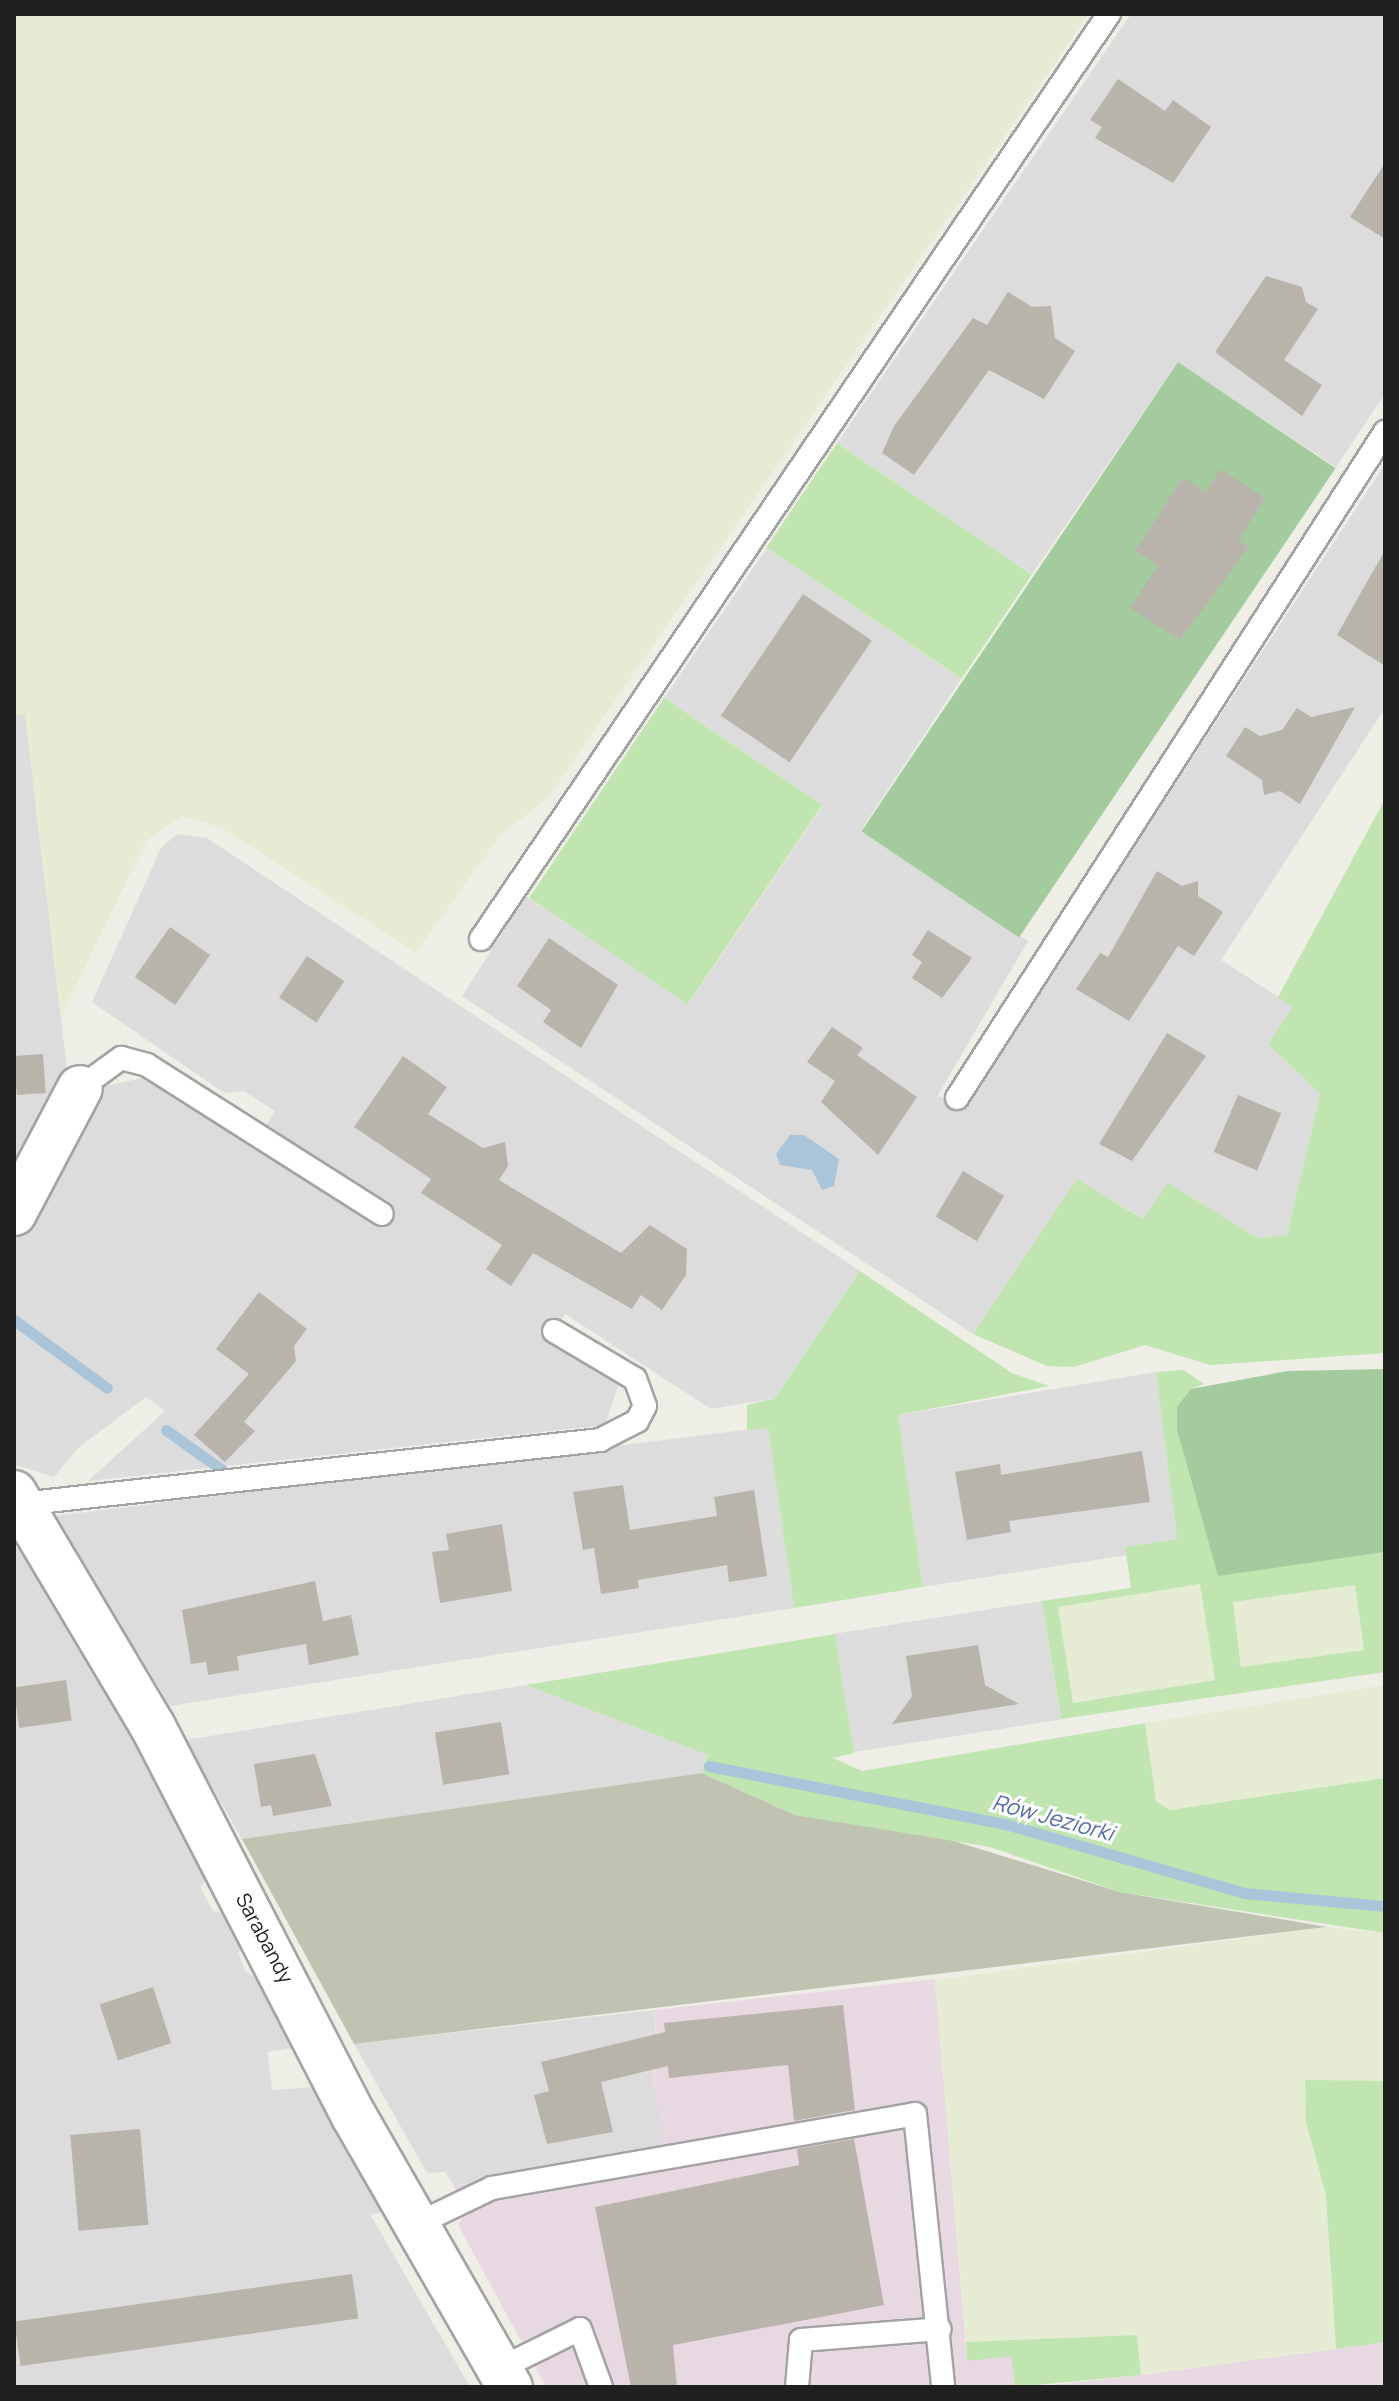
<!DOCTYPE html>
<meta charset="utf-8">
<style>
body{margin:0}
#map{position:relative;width:1399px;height:2401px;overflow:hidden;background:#efeee6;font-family:Manrope,sans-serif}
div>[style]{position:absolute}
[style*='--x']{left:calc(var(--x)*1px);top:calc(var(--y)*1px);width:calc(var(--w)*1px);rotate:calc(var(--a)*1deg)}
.residential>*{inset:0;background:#dddcdc;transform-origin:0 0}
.industrial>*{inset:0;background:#e8d8e2}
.construction>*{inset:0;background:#c0c3b2}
.farmland>*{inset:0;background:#e5ecd3;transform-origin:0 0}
.grass>*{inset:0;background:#c0e5b0;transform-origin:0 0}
.forest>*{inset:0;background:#a3cb9e;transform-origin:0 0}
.water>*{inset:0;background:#aac5d9}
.stream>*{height:11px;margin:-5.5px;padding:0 5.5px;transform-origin:5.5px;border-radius:5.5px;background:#aac5d9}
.building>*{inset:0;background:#b8b4ac;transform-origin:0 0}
.roads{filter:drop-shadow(2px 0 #a3a3a3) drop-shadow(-2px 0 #a3a3a3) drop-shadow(0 2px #a3a3a3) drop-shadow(0 -2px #a3a3a3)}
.lane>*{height:22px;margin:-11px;padding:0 11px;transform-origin:11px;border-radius:11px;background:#fff}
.street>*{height:44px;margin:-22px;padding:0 22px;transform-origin:22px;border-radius:22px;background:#fff}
span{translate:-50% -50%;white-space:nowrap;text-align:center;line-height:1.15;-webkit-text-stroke:6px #fff;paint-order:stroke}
.street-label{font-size:20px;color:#1f1f1f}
.water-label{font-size:22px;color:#526da8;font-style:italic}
.frame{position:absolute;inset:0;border:16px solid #1f1f1f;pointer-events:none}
</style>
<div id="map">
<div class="residential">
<div style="clip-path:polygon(1131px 14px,1385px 14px,1385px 394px,1336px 467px,1178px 362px,1032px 574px,837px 443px)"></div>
<div style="clip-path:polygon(1385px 464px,1385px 708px,1221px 960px,1294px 1007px,1268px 1044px,1320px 1094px,1287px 1235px,1258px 1238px,1168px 1183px,1144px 1219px,1077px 1179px,973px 1334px,462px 996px,526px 896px,688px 1005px,823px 805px,664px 698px,767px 548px,961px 679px,861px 830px,1028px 941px,938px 1095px,962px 1110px)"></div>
<div style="clip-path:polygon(25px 713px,68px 1077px,14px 1190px,14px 715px)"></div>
<div style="clip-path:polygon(177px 834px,207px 838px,860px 1271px,775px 1398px,711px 1409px,565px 1314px,550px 1336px,620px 1381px,605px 1425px,88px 1481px,165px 1411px,146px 1397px,78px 1448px,54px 1477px,16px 1465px,14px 1234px,100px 1087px,143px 1078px,375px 1225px,389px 1202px,266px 1126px,275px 1111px,244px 1091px,224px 1093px,92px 1002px,161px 848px)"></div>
<div style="clip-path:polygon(1156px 1372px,1177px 1540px,1126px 1547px,1127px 1555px,923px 1587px,898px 1415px)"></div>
<div style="clip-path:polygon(768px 1427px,794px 1608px,170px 1706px,55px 1516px)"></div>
<div style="clip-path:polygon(14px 1544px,73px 1624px,208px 1877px,200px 1887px,213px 1911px,227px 1914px,246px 1950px,238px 1952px,245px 1971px,261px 1981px,293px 2048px,268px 2052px,272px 2090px,315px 2087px,382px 2212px,370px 2214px,470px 2387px,14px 2387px)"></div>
<div style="left:1042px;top:1601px;width:120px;height:210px;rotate:81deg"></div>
<div style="clip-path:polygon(526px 1685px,708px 1755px,702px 1773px,242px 1839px,185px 1740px)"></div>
<div style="clip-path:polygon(654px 2010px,664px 2135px,654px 2146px,454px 2186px,445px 2172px,427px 2173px,354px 2044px)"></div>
</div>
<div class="industrial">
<div style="clip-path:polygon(935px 1979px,967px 2360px,1011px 2356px,1015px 2387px,546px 2387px,458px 2225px,467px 2210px,454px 2186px,654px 2146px,664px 2135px,649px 2066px,660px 2062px,654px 2010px)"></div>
<div style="clip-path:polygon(1385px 2342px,1385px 2387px,1036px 2387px,1141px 2375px)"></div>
</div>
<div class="construction">
<div style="clip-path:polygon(702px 1773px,795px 1815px,931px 1834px,1120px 1892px,1327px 1927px,354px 2044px,242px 1839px)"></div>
</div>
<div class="farmland">
<div style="clip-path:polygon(14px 14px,1089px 14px,547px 799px,501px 834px,416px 953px,222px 828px,182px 816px,146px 841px,61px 1017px,25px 714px,14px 715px)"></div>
<div style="left:1200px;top:1584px;width:97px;height:145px;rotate:81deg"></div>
<div style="left:1355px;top:1584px;width:67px;height:124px;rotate:82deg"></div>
<div style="clip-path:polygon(1385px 1685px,1385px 1778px,1170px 1810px,1156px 1801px,1145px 1723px)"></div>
<div style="clip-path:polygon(1327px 1927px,1385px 1933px,1385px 2081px,1305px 2081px,1326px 2195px,1336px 2349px,1141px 2375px,1137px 2335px,966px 2342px,935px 1980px)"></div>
</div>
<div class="grass">
<div style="left:837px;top:443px;width:235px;height:126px;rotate:34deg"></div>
<div style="left:664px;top:698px;width:191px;height:241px;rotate:34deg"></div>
<div style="clip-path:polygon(1385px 799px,1385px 1353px,1210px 1365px,1145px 1345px,1074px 1367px,1047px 1366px,973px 1334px,1077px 1179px,1143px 1219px,1168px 1183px,1258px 1238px,1287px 1235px,1320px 1094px,1268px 1044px,1293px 1007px,1278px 997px)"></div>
<div style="clip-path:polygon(860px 1271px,1012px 1373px,1049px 1386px,898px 1415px,923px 1587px,794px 1608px,768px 1428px,747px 1430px,747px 1405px,775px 1398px)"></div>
<div style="clip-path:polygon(evenodd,1184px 1370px,1204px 1384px,1191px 1389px,1177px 1430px,1218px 1575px,1385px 1552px,1385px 1672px,1061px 1719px,1042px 1601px,1131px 1588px,1125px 1547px,1177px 1539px,1156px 1372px,1184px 1370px,1200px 1584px,1215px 1680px,1073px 1703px,1058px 1607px,1200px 1584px,1184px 1370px,1355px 1585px,1364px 1650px,1241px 1667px,1233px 1602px,1355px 1585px)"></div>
<div style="clip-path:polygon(835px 1634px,854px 1753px,833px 1758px,862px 1771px,1145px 1723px,1156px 1801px,1170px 1810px,1385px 1778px,1385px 1933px,1120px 1892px,990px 1847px,795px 1815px,702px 1773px,708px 1755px,526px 1685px)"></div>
<div style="clip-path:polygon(1305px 2080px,1385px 2081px,1385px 2342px,1336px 2349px,1326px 2195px,1306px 2122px)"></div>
<div style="clip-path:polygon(1137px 2335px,1141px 2375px,1015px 2387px,1011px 2356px,967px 2361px,966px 2342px)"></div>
</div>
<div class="forest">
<div style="left:1178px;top:362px;width:190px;height:566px;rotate:34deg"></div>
<div style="clip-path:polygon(1385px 1369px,1385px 1552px,1218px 1576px,1177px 1430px,1177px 1407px,1191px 1389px,1288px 1371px)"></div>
</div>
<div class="water">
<div style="clip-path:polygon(790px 1135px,804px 1135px,839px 1159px,834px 1186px,822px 1190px,812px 1170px,780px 1165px,776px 1154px)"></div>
</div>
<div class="stream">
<div style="--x:14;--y:1320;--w:115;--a:36.2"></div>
<div style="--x:166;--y:1430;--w:69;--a:35.5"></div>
<div style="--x:709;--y:1766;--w:306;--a:11.1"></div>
<div style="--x:1009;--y:1825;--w:245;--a:16.1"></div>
<div style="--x:1244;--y:1893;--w:142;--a:5.3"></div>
</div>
<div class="building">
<div style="clip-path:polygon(1118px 79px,1165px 111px,1173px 100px,1211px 127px,1173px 183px,1095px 138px,1102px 127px,1090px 120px)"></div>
<div style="clip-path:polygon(1385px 163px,1385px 239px,1350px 217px)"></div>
<div style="clip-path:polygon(1266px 276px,1302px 287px,1306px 302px,1318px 309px,1284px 360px,1322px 385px,1302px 416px,1215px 352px)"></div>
<div style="clip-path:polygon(1008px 292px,1032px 307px,1051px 306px,1055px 338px,1075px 351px,1044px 399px,989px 370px,914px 475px,882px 453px,894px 426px,973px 318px,987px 325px)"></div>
<div style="clip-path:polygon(1220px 469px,1265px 498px,1239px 540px,1249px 547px,1180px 640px,1130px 608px,1158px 565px,1135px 551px,1183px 477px,1206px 492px)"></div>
<div style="clip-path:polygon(1385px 550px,1385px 666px,1337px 635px)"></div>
<div style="left:803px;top:594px;width:83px;height:147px;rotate:34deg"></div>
<div style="clip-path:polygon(1355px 707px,1300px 804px,1280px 791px,1264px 795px,1262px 780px,1226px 756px,1245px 727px,1260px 736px,1282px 730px,1297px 708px,1311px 717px)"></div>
<div style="clip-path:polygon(1157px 871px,1182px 886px,1198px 881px,1198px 896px,1223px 912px,1194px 956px,1178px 946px,1129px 1021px,1076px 989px,1100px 953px,1108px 957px)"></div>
<div style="left:170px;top:927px;width:49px;height:61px;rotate:35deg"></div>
<div style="clip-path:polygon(928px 930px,972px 958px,942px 998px,912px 978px,922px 962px,912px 955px)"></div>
<div style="clip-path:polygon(549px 938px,618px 985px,581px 1048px,543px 1022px,551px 1010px,517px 986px)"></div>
<div style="left:307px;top:956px;width:45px;height:50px;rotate:34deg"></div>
<div style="clip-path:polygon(832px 1027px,863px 1048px,857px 1055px,917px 1097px,878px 1155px,821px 1102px,835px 1081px,807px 1062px)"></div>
<div style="clip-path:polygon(1167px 1033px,1206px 1056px,1132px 1161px,1099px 1144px)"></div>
<div style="left:43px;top:1054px;width:39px;height:29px;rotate:86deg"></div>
<div style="clip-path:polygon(403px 1056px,447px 1087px,428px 1114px,483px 1148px,505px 1142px,508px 1166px,499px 1180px,621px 1253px,650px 1225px,687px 1249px,686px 1275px,662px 1310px,641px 1295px,632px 1309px,533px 1253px,511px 1286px,486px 1269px,502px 1245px,421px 1193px,431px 1179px,354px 1127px)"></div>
<div style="left:1238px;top:1095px;width:47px;height:62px;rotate:23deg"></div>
<div style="left:963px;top:1171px;width:48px;height:53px;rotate:31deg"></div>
<div style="clip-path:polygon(259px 1292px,307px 1329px,294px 1346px,296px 1361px,244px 1422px,255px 1431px,225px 1462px,194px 1435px,249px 1374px,216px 1349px)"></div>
<div style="clip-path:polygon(1142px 1451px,1150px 1502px,1009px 1521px,1011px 1532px,967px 1540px,955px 1472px,1000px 1464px,1001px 1475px)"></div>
<div style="clip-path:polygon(623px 1485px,630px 1530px,717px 1516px,714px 1497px,754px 1490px,767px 1576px,729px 1582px,727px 1565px,638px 1580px,639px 1588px,601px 1594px,594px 1548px,583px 1550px,573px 1492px)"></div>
<div style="clip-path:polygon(502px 1524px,512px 1591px,440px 1603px,432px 1552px,449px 1550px,446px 1534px)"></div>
<div style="clip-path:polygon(315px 1581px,323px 1621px,351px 1615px,359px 1655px,309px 1665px,306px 1644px,237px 1656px,239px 1670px,208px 1675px,206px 1662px,191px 1664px,182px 1610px)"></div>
<div style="clip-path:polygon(978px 1645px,985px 1685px,1019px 1704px,892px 1724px,912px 1696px,906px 1656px)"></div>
<div style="left:66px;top:1680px;width:41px;height:53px;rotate:82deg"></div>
<div style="left:501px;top:1722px;width:53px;height:67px;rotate:81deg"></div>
<div style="clip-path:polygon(315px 1754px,332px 1806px,273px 1816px,271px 1805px,261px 1807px,254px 1764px)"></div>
<div style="left:153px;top:1987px;width:59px;height:56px;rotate:72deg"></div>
<div style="clip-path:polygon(843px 2005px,855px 2110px,794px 2121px,788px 2065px,669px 2078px,668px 2066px,601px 2082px,613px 2132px,547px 2144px,534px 2095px,549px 2091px,541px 2062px,665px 2032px,664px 2023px)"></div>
<div style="left:140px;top:2129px;width:96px;height:70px;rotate:85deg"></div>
<div style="clip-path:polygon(854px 2139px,884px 2305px,673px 2345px,677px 2387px,631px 2387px,595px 2207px,799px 2165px,797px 2149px)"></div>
<div style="left:352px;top:2274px;width:45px;height:341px;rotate:82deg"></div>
</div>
<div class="roads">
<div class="lane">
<div style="--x:481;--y:939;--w:1118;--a:-55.83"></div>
<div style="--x:80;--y:1088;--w:51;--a:-36.2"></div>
<div style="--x:121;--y:1058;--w:27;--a:15"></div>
<div style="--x:147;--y:1065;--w:278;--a:32.4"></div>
<div style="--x:957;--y:1098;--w:792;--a:-57.27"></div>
<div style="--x:21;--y:1504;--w:583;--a:-6.31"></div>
<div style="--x:600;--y:1440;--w:42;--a:-27.2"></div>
<div style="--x:637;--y:1421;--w:17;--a:-62"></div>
<div style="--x:645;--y:1406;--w:29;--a:-110"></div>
<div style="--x:635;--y:1379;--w:94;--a:-149.3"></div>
<div style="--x:415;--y:2225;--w:85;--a:-25.7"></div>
<div style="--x:492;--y:2188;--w:429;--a:-9.9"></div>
<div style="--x:915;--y:2114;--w:274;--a:84.1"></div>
<div style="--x:499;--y:2369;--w:90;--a:-26.3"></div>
<div style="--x:580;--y:2329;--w:62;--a:70.1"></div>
<div style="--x:797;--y:2387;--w:47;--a:-85.1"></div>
<div style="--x:801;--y:2340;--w:139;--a:-4.5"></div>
</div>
<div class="street">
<div style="--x:14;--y:1213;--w:141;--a:-62.2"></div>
<div style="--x:14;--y:1493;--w:272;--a:59.3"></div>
<div style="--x:153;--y:1727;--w:438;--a:62.7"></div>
<div style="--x:354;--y:2116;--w:313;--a:60.1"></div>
</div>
</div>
<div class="street-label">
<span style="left:265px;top:1938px;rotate:62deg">Sarabandy</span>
</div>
<div class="water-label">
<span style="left:1053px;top:1818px;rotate:15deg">Rów Jeziorki</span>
</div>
<div class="frame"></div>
</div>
